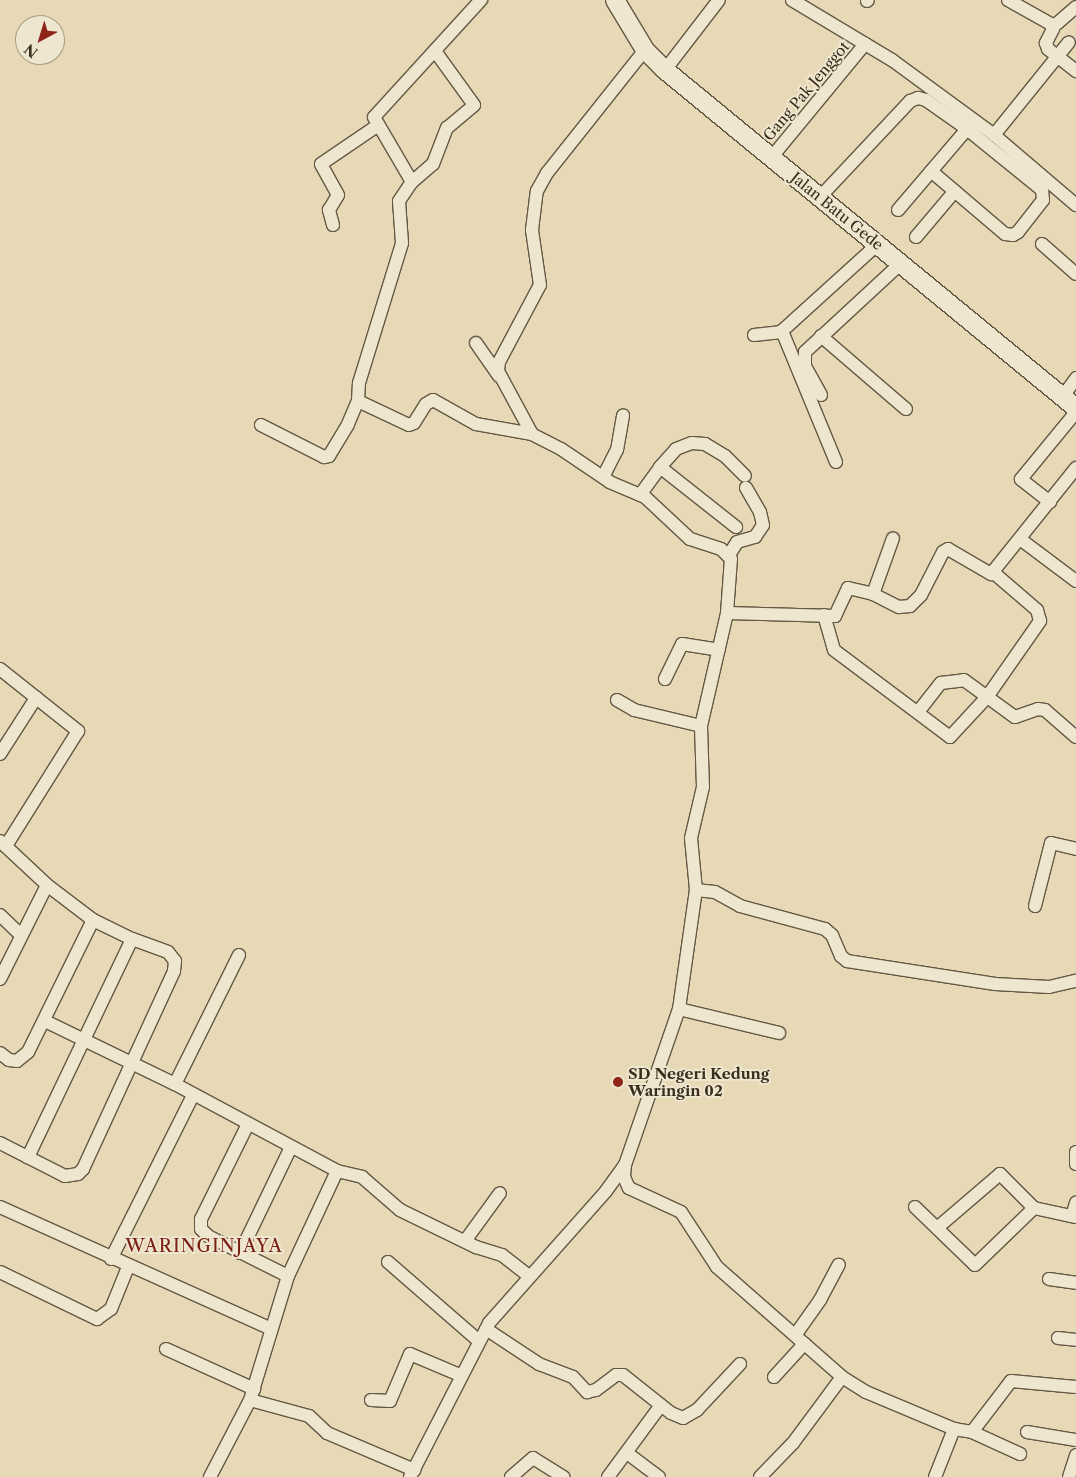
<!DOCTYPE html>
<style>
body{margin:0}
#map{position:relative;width:1076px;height:1477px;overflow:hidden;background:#e7d8b6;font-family:"Libre Caslon Text",serif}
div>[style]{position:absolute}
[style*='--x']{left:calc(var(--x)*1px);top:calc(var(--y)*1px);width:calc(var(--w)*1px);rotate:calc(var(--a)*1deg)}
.roads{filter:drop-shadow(1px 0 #645844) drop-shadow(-1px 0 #645844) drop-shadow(0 1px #645844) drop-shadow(0 -1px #645844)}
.street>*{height:12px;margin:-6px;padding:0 6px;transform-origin:6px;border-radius:6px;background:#efe6d0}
.secondary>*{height:18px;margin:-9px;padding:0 9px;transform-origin:9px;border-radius:9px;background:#efe6d0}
.dots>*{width:14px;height:14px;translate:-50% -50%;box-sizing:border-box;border:2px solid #efe6d0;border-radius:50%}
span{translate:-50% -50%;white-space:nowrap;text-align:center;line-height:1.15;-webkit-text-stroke:4px #efe6d0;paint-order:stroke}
.street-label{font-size:15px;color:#392d1e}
.poi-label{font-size:15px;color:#392d1e;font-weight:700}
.left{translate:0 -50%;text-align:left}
.quarter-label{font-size:18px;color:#7a1f14;letter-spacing:1px}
.north{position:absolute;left:15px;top:15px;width:50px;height:50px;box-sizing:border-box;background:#efe6d0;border:1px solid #a69c89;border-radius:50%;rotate:219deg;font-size:14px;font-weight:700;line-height:20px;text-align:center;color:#392d1e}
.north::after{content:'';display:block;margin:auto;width:18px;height:22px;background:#8f2418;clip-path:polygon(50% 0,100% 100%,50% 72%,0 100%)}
</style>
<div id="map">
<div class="roads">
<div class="street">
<div style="--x:792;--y:0;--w:117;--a:31"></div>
<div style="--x:892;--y:60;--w:127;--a:36.3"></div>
<div style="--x:994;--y:135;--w:108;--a:40.5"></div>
<div style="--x:1008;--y:0;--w:49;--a:29.2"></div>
<div style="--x:1051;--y:24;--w:5;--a:68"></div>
<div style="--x:1053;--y:29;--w:16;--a:117"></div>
<div style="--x:1046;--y:43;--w:6;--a:72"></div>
<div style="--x:1048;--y:49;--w:36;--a:38"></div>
<div style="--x:867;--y:1;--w:1;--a:-45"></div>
<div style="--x:1053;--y:27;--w:30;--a:-41"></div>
<div style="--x:665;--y:70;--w:88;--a:-52.4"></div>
<div style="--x:994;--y:135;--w:119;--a:-51.1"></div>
<div style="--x:771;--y:158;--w:148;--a:-50.5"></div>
<div style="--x:412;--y:182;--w:28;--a:-41"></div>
<div style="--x:433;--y:164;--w:39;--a:-69"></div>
<div style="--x:447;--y:128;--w:35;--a:-40"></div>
<div style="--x:474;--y:105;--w:67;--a:-125.8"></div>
<div style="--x:820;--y:197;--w:132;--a:-46.8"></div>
<div style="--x:910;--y:101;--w:9;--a:-21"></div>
<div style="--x:918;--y:98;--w:8;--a:14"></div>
<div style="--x:926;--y:100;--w:50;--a:35.3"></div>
<div style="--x:967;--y:129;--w:97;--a:39.1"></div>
<div style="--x:1042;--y:190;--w:10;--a:84"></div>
<div style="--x:1043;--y:200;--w:41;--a:128"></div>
<div style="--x:1018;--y:232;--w:6;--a:149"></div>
<div style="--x:1013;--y:235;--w:8;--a:-173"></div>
<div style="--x:1005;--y:234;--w:97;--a:-139.6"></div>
<div style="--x:898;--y:210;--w:106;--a:-49.6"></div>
<div style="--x:333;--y:225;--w:16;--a:-105"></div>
<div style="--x:329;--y:210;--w:17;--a:-59"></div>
<div style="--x:338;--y:195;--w:35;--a:-119"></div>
<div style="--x:321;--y:164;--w:68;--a:-34.2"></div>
<div style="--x:916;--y:237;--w:60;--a:-49.7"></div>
<div style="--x:1042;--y:244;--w:45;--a:41.4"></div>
<div style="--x:754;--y:335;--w:28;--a:-6"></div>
<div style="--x:821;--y:336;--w:112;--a:40.7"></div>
<div style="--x:476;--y:343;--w:40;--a:55.1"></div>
<div style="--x:821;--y:395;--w:33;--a:-119"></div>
<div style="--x:805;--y:366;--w:14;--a:-90"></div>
<div style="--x:805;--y:352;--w:131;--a:-42.8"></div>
<div style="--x:1061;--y:399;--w:26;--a:-54"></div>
<div style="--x:358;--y:401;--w:56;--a:25.2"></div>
<div style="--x:409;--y:425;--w:5;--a:-22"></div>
<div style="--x:414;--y:423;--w:22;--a:-58"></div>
<div style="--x:426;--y:404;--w:8;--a:-30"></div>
<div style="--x:433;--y:400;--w:49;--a:29.2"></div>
<div style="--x:476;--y:424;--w:57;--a:10.1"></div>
<div style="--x:261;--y:425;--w:71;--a:26.9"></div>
<div style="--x:324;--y:457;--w:5;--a:-11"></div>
<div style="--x:329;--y:456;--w:37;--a:-59"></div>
<div style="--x:348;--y:424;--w:25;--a:-67"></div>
<div style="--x:358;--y:401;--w:18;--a:-87"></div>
<div style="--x:359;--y:383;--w:146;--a:-72.9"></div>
<div style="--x:402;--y:243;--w:42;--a:-94.1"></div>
<div style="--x:399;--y:201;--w:23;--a:-56"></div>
<div style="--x:412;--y:182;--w:75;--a:-120.3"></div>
<div style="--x:374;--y:117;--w:159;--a:-47.6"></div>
<div style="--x:836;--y:462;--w:142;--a:-112.4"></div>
<div style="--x:782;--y:331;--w:130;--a:-42.2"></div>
<div style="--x:660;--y:467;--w:24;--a:-48"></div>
<div style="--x:676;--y:449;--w:17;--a:-21"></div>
<div style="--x:692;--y:443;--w:13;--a:4"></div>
<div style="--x:705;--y:444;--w:23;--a:31"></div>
<div style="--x:725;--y:456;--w:28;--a:45"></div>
<div style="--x:603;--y:477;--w:30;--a:-63"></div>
<div style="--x:617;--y:450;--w:35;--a:-80"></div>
<div style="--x:640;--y:495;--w:34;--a:-54"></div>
<div style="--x:660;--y:467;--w:97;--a:38.3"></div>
<div style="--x:1050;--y:502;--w:37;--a:-142"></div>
<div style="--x:1021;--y:479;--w:87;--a:-50.6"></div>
<div style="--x:1020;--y:539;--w:70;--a:36.9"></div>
<div style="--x:729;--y:555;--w:15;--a:-58"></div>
<div style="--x:737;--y:542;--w:19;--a:-16"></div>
<div style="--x:755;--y:537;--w:14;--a:-56"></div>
<div style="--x:763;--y:525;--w:13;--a:-103"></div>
<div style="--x:760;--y:512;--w:28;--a:-120"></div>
<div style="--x:873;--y:594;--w:59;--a:-70.3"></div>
<div style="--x:727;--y:613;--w:108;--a:1.6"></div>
<div style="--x:835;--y:616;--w:31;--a:-65"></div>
<div style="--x:848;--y:588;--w:26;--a:13"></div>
<div style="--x:873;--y:594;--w:29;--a:27"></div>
<div style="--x:899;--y:607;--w:11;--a:-5"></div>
<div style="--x:910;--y:606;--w:16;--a:-45"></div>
<div style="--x:921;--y:595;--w:48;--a:-62.9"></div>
<div style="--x:943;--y:552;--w:6;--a:-31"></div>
<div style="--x:948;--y:549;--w:50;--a:30.2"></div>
<div style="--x:991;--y:574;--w:136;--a:-51.3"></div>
<div style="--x:824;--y:615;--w:36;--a:74"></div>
<div style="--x:834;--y:650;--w:145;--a:36.9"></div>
<div style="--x:950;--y:737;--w:54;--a:-47.2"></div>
<div style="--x:987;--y:697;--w:93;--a:-55.1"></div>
<div style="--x:1040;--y:621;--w:11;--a:-105"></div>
<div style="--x:1037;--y:610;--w:57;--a:-139.3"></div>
<div style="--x:0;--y:669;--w:100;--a:38.5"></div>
<div style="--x:78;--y:731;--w:136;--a:122.1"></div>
<div style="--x:665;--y:679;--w:39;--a:-64"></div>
<div style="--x:682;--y:644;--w:37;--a:9"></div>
<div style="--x:617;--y:700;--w:20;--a:30"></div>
<div style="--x:634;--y:710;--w:69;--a:13.4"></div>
<div style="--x:918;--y:712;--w:37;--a:-52"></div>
<div style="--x:941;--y:683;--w:23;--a:-7"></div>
<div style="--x:964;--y:680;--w:63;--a:36"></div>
<div style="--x:1015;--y:717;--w:24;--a:-19"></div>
<div style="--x:1038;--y:709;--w:7;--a:8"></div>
<div style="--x:1045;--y:710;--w:41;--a:41.1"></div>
<div style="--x:0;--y:754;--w:67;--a:-57.3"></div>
<div style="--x:0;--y:841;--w:64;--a:43.1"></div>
<div style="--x:47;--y:885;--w:58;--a:37.3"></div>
<div style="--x:93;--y:920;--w:147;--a:116.2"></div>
<div style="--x:28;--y:1052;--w:14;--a:141"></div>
<div style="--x:17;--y:1061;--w:8;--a:-173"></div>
<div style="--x:9;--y:1060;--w:11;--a:-142"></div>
<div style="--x:696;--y:890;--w:19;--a:6"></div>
<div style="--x:715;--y:892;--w:29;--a:29"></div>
<div style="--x:740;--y:906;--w:88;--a:15.1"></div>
<div style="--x:825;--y:929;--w:9;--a:41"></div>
<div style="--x:832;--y:935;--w:23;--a:67"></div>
<div style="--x:841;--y:956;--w:8;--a:40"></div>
<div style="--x:847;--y:961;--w:150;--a:8.8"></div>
<div style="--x:995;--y:984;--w:54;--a:3.2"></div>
<div style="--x:1049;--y:987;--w:28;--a:-13"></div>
<div style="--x:1035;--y:906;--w:65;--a:-75.7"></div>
<div style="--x:1051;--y:843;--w:26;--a:13"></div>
<div style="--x:0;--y:915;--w:29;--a:44"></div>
<div style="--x:93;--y:920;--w:43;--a:26"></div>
<div style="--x:0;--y:979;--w:105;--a:-63.4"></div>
<div style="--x:679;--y:1009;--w:103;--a:13.5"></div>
<div style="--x:45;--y:1021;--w:144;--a:25.9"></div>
<div style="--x:175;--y:1084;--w:184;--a:28.2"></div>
<div style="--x:337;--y:1171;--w:116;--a:115"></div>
<div style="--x:288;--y:1276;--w:130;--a:107"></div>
<div style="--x:250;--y:1400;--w:87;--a:117.5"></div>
<div style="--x:175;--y:1084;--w:144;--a:-63.6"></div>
<div style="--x:248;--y:1124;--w:106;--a:116.3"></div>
<div style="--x:201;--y:1219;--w:10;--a:90"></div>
<div style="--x:201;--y:1229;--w:10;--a:45"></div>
<div style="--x:208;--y:1236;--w:89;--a:26.6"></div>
<div style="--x:0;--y:1143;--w:73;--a:26.9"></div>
<div style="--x:65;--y:1176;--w:13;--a:-9"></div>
<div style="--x:78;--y:1174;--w:7;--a:-45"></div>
<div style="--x:83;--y:1169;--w:218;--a:-65.3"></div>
<div style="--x:174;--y:971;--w:10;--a:-84"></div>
<div style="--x:175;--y:961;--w:11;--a:-128"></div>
<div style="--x:168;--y:952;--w:38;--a:-160"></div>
<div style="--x:132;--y:939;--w:242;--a:115.5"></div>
<div style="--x:1076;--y:1152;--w:12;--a:90"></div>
<div style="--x:625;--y:1165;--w:12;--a:95"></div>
<div style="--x:624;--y:1177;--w:12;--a:66"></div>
<div style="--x:629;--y:1188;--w:57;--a:24.8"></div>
<div style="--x:681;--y:1212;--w:66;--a:56.8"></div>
<div style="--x:717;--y:1267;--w:167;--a:41.3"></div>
<div style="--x:842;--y:1377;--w:28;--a:32"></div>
<div style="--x:866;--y:1392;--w:95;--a:22.8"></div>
<div style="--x:954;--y:1429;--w:18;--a:9"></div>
<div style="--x:972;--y:1432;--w:64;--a:-52.6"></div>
<div style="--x:1011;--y:1381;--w:65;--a:5.3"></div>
<div style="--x:337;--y:1171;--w:26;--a:13"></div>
<div style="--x:362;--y:1177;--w:50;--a:41"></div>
<div style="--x:400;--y:1210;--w:85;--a:26"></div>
<div style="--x:476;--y:1247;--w:27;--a:17"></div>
<div style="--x:502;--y:1255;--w:33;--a:38"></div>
<div style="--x:0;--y:1207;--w:297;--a:24.2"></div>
<div style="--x:915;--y:1207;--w:83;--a:44"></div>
<div style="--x:975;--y:1265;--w:82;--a:-44"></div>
<div style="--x:1034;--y:1208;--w:43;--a:12.1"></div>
<div style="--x:1072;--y:1216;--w:14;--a:-73"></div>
<div style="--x:937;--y:1228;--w:83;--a:-40.6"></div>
<div style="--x:1000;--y:1174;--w:48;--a:45"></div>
<div style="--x:465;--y:1241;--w:59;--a:-53.9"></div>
<div style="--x:240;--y:1253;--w:118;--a:-64.3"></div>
<div style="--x:111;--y:1259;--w:183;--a:-63.4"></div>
<div style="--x:388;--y:1262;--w:121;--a:41"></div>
<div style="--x:0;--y:1272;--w:108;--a:25.9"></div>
<div style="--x:97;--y:1319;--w:17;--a:-36"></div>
<div style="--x:111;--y:1309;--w:45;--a:-68"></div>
<div style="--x:1049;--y:1279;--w:27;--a:8"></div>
<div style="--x:486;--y:1329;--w:64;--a:33.4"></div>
<div style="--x:539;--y:1364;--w:36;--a:21"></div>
<div style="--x:573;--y:1377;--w:21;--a:47"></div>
<div style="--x:587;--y:1392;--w:9;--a:-13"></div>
<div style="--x:596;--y:1390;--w:25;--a:-37"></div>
<div style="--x:616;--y:1375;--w:7;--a:0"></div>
<div style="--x:623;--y:1375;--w:61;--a:38.4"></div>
<div style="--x:671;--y:1413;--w:13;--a:23"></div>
<div style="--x:683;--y:1418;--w:16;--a:-30"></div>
<div style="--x:697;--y:1410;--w:63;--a:-46.9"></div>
<div style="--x:796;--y:1334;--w:42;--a:-54.8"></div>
<div style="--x:820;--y:1300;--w:40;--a:-62"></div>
<div style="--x:1058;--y:1338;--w:18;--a:6"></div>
<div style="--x:166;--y:1349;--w:97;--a:24.4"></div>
<div style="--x:774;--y:1377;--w:45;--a:-47.7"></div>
<div style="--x:250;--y:1400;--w:61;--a:15.2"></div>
<div style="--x:309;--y:1416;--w:25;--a:43"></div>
<div style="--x:327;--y:1433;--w:95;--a:23"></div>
<div style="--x:371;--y:1400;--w:19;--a:3"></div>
<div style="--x:390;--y:1401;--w:51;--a:-66.9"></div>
<div style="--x:410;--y:1354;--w:56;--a:22.9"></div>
<div style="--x:972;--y:1432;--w:53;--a:24.6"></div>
<div style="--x:1027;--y:1432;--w:50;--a:9.3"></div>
<div style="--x:627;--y:1453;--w:40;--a:37"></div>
<div style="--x:410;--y:1477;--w:173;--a:-62.8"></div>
<div style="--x:489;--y:1323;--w:176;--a:-48.4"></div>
<div style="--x:606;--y:1191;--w:32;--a:-54"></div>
<div style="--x:625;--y:1165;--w:165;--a:-70.9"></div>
<div style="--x:679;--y:1009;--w:120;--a:-81.9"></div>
<div style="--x:696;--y:890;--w:52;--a:-95.5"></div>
<div style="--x:691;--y:838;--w:52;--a:-76.8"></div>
<div style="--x:703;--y:787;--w:61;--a:-91.9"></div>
<div style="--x:701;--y:726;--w:116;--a:-77"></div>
<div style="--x:727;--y:613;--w:54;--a:-85.8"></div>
<div style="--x:731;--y:559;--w:14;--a:-135"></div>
<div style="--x:721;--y:549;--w:33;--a:-162"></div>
<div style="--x:690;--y:539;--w:62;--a:-137"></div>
<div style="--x:645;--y:497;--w:38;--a:-157"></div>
<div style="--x:610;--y:482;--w:59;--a:-146"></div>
<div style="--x:561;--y:449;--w:33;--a:-153"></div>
<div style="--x:532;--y:434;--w:72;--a:-118.4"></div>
<div style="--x:498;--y:371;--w:9;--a:-84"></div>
<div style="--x:499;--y:362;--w:87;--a:-62"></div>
<div style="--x:540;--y:285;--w:56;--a:-98.3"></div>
<div style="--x:532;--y:230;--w:39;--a:-83"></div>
<div style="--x:537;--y:191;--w:21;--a:-61"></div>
<div style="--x:547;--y:173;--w:157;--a:-51.5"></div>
<div style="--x:511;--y:1477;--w:29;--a:-41"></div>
<div style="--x:533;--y:1458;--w:36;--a:32"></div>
<div style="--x:608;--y:1477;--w:89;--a:-53.6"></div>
<div style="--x:760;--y:1477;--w:47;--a:-45.9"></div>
<div style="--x:793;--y:1443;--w:82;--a:-53.4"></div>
<div style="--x:935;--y:1477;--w:52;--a:-68.4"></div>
<div style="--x:1069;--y:1477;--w:23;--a:-72"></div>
</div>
<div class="secondary">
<div style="--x:615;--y:0;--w:58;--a:59"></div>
<div style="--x:645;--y:50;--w:28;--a:45"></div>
<div style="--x:665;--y:70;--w:532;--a:39.43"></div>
</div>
</div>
<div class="dots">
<div style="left:618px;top:1082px;background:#8f2418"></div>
</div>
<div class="street-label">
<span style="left:806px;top:91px;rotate:-50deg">Gang Pak Jenggot</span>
<span style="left:837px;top:211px;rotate:39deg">Jalan Batu Gede</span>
</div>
<div class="poi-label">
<span class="left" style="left:628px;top:1082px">SD Negeri Kedung<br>Waringin 02</span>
</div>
<div class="quarter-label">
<span style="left:204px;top:1246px">WARINGINJAYA</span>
</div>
<div class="north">N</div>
</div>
